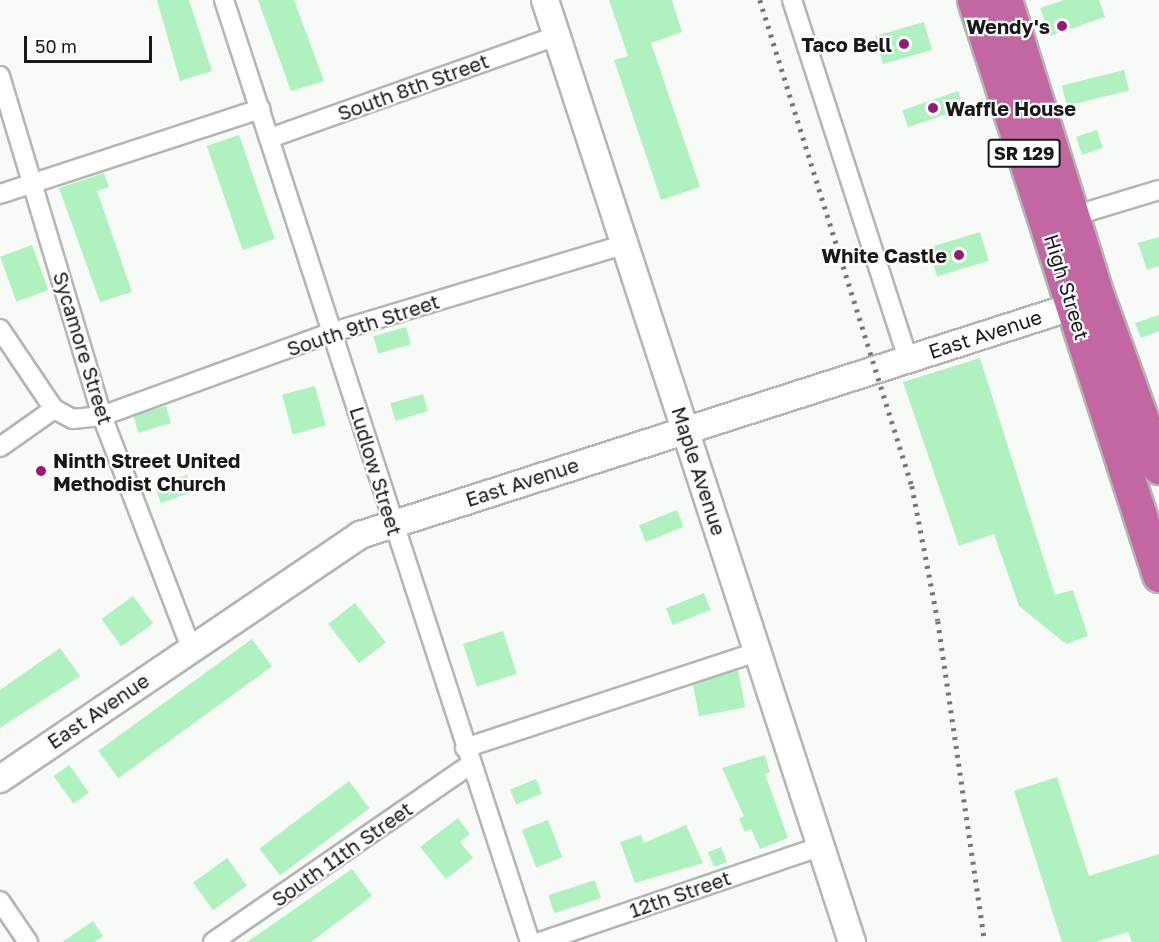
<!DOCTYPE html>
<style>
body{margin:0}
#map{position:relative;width:1159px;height:942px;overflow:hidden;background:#f7faf7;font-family:"Golos Text",sans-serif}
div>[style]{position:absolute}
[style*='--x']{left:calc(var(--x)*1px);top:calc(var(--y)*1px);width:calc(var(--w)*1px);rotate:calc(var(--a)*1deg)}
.building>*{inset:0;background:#aff1bf;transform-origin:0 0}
.roads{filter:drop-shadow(2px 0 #b3b6b3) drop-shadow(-2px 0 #b3b6b3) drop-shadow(0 2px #b3b6b3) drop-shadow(0 -2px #b3b6b3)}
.street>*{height:18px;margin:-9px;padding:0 9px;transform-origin:9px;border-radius:9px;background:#fff}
.secondary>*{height:26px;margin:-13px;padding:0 13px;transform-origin:13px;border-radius:13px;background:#fff}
.highway>*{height:33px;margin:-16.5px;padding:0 16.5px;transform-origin:16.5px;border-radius:16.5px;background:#c367a2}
.rail>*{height:4.5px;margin-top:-2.25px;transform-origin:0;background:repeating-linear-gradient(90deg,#747574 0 3px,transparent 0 9px)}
.dots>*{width:16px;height:16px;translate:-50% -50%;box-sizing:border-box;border:3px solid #fff;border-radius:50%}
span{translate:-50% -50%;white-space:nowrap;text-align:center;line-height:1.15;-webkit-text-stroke:4.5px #fff;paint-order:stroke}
.shield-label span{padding:2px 4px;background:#fff;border:2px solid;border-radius:4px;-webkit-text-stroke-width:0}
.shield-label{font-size:18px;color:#181918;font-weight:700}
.poi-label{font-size:20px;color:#181918;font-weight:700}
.right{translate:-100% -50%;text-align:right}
.left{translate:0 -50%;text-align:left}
.street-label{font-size:20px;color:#181918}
.scale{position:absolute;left:24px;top:36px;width:128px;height:27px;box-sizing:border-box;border:3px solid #181918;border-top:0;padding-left:8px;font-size:18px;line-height:21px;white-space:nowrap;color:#181918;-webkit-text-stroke:4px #fff;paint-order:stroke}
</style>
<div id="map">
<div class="building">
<div style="clip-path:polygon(157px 0,189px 0,212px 71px,180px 81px)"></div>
<div style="clip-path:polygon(258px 0,294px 0,324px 81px,291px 91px)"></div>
<div style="clip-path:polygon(609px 0,672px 0,682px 32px,651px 43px,700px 187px,661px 200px,614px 60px,628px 56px)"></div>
<div style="clip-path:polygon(1064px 0,1099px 0,1105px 17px,1050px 36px,1040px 8px)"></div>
<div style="left:924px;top:22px;width:29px;height:51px;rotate:74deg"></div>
<div style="left:1124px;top:70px;width:21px;height:64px;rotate:76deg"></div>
<div style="left:958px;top:91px;width:18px;height:59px;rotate:71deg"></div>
<div style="left:1097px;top:130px;width:19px;height:22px;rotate:72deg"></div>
<div style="left:239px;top:135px;width:110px;height:34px;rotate:71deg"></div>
<div style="clip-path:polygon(104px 173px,109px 187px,97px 191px,132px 292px,100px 302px,59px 188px)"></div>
<div style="left:980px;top:232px;width:30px;height:54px;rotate:73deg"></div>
<div style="clip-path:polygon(1159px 237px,1159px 266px,1147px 270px,1138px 243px)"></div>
<div style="left:32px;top:245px;width:48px;height:34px;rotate:70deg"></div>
<div style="clip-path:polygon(1159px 315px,1159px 331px,1141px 338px,1135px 323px)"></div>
<div style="left:406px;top:327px;width:18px;height:34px;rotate:74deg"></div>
<div style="clip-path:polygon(980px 358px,1055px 595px,1073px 590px,1088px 636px,1066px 644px,1019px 606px,994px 534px,959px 546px,903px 382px)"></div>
<div style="left:315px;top:386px;width:41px;height:34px;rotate:75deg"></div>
<div style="left:423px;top:394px;width:18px;height:34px;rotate:74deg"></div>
<div style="left:166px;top:406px;width:18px;height:34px;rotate:74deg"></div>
<div style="left:187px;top:475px;width:18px;height:34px;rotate:71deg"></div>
<div style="left:677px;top:510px;width:18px;height:41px;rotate:68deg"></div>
<div style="left:704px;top:593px;width:18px;height:41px;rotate:68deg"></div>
<div style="left:133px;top:596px;width:34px;height:39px;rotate:54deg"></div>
<div style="left:355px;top:603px;width:50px;height:34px;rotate:52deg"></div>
<div style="left:503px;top:631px;width:45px;height:42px;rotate:72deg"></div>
<div style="left:252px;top:639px;width:34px;height:190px;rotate:54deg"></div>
<div style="clip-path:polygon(60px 648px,80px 676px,0 728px,0 690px)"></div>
<div style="left:738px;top:670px;width:38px;height:47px;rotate:79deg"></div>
<div style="clip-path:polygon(765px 755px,770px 772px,765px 774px,788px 838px,760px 849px,751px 829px,745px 832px,739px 819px,744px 816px,722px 768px)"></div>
<div style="left:69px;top:765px;width:34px;height:19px;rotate:54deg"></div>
<div style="clip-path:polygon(1057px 777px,1089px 876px,1159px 854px,1159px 942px,1132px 942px,1128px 932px,1096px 942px,1062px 942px,1014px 791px)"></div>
<div style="left:536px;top:779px;width:16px;height:28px;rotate:68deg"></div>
<div style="left:349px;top:781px;width:34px;height:112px;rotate:53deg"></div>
<div style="clip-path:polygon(458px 818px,470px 834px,460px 842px,473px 858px,446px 879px,420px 847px)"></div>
<div style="left:548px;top:820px;width:40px;height:28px;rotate:69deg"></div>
<div style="clip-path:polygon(686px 825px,703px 863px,635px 883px,620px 842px,641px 835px,644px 843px)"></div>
<div style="left:721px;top:847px;width:16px;height:14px;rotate:68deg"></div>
<div style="left:227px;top:858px;width:34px;height:42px;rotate:54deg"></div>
<div style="clip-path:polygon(352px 869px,372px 896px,311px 942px,247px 942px)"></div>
<div style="left:595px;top:880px;width:19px;height:49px;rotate:72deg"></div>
<div style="clip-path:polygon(93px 921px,103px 936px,94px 942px,62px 942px)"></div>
</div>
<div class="roads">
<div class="street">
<div style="--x:224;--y:0;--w:990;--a:72"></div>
<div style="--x:792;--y:0;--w:377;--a:72.1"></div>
<div style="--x:0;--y:76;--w:355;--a:73.3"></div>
<div style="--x:102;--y:416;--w:248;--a:69"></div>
<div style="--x:270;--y:138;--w:304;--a:-19.6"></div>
<div style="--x:0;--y:194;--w:274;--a:-18.1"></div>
<div style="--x:1073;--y:216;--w:90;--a:-16.8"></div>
<div style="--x:0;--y:329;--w:97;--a:56"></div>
<div style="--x:54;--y:409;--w:21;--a:28"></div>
<div style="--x:73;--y:419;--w:29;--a:-6"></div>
<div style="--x:102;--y:416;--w:246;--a:-20"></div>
<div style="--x:333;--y:332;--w:307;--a:-16.7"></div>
<div style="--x:0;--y:447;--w:66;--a:-35.1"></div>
<div style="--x:465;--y:748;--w:311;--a:-18.2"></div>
<div style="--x:0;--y:901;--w:50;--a:55.7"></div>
<div style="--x:213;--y:942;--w:312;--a:-34.6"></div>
<div style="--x:540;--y:942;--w:295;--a:-18.8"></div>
</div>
<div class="secondary">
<div style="--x:545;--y:0;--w:991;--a:71.95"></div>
<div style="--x:0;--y:779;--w:435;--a:-34.1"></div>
<div style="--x:360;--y:535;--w:767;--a:-17.77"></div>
</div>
<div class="highway">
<div style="--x:974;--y:0;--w:604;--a:72.16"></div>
<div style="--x:1005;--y:0;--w:312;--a:72.7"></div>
<div style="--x:1098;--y:298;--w:180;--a:70.2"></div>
</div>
</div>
<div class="rail">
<div style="--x:760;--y:0;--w:509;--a:72.63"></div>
<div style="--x:912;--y:486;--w:137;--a:79.1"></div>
<div style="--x:938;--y:621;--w:324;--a:81.7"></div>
</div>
<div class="dots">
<div style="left:1062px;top:26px;background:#961a73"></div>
<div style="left:904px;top:44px;background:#961a73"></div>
<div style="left:933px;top:108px;background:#961a73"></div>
<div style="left:959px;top:255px;background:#961a73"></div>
<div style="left:41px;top:471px;background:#961a73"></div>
</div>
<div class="shield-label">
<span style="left:1024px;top:153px">SR 129</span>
</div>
<div class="poi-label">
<span class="right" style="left:1050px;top:26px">Wendy's</span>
<span class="right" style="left:892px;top:44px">Taco Bell</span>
<span class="left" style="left:945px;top:108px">Waffle House</span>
<span class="right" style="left:947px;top:255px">White Castle</span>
<span class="left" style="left:53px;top:472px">Ninth Street United<br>Methodist Church</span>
</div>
<div class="street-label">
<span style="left:413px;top:87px;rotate:-20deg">South 8th Street</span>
<span style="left:1067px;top:287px;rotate:73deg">High Street</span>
<span style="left:363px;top:325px;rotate:-18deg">South 9th Street</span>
<span style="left:985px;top:334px;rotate:-18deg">East Avenue</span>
<span style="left:83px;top:348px;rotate:73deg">Sycamore Street</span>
<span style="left:376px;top:471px;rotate:73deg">Ludlow Street</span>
<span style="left:699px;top:471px;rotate:72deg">Maple Avenue</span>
<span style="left:522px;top:482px;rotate:-18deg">East Avenue</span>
<span style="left:98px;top:711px;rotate:-34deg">East Avenue</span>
<span style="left:342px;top:854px;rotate:-35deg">South 11th Street</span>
<span style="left:680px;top:894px;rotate:-19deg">12th Street</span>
</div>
<div class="scale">50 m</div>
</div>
